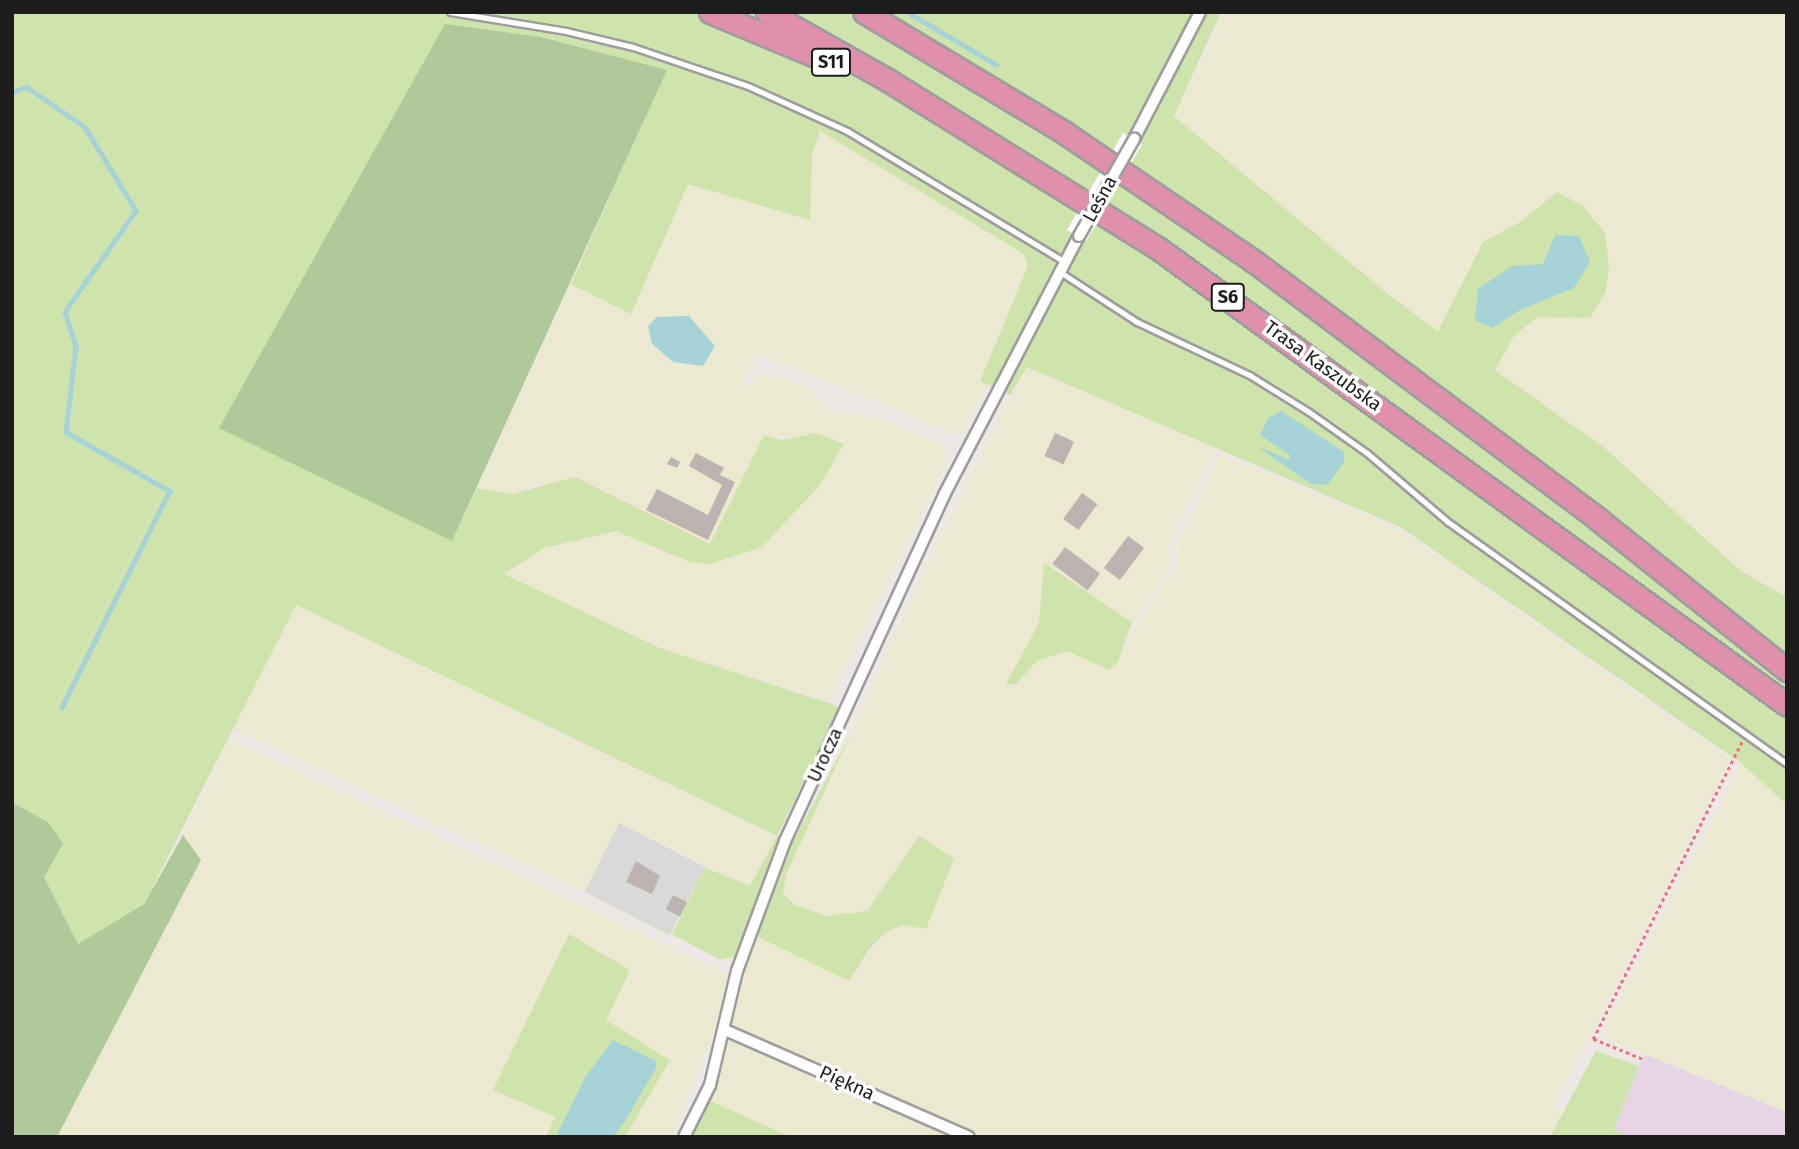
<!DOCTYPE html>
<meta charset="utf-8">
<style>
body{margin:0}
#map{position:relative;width:1799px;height:1149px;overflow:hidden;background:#ede8e3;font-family:"Fira Sans",sans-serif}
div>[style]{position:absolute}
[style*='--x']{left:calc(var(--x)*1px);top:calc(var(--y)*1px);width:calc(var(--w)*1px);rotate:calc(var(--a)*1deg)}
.residential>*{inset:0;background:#dad9d9;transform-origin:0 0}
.industrial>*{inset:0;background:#e5d5e5}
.farmland>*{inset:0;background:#ebe9cf}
.grass>*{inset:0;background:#cfe4ac}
.forest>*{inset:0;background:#afc99a}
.water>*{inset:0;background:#a6d3d7}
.pier>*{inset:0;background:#fff;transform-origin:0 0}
.stream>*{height:4.5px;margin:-2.25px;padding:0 2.25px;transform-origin:2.25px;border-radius:2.25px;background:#a6d3d7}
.building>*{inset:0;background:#bdb3b0;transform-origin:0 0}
.path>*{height:2.5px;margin-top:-1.25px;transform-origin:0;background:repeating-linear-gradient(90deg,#ef7277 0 3.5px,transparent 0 7px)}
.roads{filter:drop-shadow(2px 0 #9d9d9d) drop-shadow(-2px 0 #9d9d9d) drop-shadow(0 2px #9d9d9d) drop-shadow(0 -2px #9d9d9d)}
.service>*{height:5px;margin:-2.5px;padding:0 2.5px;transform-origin:2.5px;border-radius:2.5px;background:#fff}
.minor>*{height:10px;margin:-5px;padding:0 5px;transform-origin:5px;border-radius:5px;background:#fff}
.motorway>*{height:21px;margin:-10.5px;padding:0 10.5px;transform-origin:10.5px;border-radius:10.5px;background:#df90aa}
.bridges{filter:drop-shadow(2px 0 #9d9d9d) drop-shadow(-2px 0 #9d9d9d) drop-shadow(0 2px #9d9d9d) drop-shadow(0 -2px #9d9d9d)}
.minor-bridge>*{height:10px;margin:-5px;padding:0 5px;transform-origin:5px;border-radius:5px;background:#fff}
span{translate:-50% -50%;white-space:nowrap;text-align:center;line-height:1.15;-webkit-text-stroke:7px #fff;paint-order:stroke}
.shield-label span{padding:2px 5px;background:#fff;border:2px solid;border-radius:5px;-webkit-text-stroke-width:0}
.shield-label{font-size:18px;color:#1c1c1c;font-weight:700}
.street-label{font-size:19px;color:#1c1c1c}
.frame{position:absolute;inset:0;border:14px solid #1c1c1c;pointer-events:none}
</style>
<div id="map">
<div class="residential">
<div style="left:619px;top:823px;width:96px;height:77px;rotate:27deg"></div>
</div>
<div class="industrial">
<div style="clip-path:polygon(1644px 1054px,1787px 1112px,1787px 1137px,1630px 1137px,1614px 1130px)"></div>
</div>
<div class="farmland">
<div style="clip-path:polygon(1221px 12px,1787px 12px,1787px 597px,1742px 572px,1606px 449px,1495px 370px,1514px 336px,1538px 317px,1590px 318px,1606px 291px,1609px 265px,1557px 192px,1520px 222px,1483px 242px,1439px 331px,1394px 299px,1174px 116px,1209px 47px)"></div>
<div style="clip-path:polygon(820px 131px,982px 224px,1024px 254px,1029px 265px,980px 381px,988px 385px,960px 435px,757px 353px,737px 393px,759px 376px,771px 374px,807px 387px,832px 412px,873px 416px,946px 446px,944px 468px,828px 702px,660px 648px,503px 575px,544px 548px,617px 531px,690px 562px,710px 564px,798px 437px,764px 435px,710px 544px,596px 486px,536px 485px,512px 494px,477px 488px,571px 284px,631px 313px,688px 184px,809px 220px,812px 155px)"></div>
<div style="clip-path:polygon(1026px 367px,1215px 448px,1168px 545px,1170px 563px,1165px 577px,1132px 622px,1044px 564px,1039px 623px,1007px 684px,1015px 685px,1036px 661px,1053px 654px,1068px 651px,1109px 670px,1118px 661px,1139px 620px,1175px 569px,1178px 546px,1219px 454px,1400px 530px,1730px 759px,1553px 1107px,1562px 1112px,1550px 1137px,792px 1137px,708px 1100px,756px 936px,849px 980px,885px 933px,902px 925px,926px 928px,954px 859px,919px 836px,867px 911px,826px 917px,795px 905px,783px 894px,786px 875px,922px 576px)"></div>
<div style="clip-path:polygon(295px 605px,777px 837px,750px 887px,619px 823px,585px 892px,233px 729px)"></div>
<div style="clip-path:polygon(229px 739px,727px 974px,714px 1030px,671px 1137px,625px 1137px,670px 1060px,493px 1090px,555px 1117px,546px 1137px,57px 1137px,201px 861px,183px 835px)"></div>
<div style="clip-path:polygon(1742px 763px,1787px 805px,1787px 1112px,1608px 1039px,1604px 1031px)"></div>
</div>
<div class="grass">
<div style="clip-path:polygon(12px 12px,1221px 12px,1174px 116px,1394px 299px,1438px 331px,1483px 242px,1520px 222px,1557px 192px,1583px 206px,1605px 233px,1609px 265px,1606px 291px,1590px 318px,1538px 317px,1514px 336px,1495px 370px,1606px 449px,1742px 572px,1787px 597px,1787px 805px,1741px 763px,1400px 527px,1027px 367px,1010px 395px,980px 381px,1028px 266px,1024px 254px,820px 131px,812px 155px,810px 220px,688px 184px,631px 314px,571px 284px,666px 70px,541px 37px,452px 541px,477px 488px,512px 494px,575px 477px,710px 544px,764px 435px,782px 440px,816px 433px,844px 444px,819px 486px,762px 547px,710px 564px,690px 562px,616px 531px,544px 548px,504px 574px,660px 648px,840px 707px,777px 836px,782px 838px,738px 956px,721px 960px,629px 912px,673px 933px,704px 867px,750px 886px,777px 836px,296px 605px,144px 904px,78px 944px,44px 877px,49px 823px,12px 802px)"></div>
<div style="clip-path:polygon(1044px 563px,1132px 622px,1118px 661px,1109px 670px,1067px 651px,1037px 661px,1015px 685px,1006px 684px,1039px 623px)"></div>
<div style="clip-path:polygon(850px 735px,786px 875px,783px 894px,795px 905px,826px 916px,867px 911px,919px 836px,954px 859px,926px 929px,902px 925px,885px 933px,869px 949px,849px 981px,756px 936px,792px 843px)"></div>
<div style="clip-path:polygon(569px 934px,630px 970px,606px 1020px,670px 1060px,625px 1137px,546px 1137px,555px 1117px,493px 1090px)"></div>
<div style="clip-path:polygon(1596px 1051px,1639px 1066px,1614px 1130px,1630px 1137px,1550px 1137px)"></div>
<div style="clip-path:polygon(708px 1100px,791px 1137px,691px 1137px)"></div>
</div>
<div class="forest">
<div style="clip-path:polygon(445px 24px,541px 37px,667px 70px,452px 541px,219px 428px)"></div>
<div style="clip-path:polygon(12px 802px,49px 823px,63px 844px,44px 877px,78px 944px,144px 904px,183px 835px,201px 860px,57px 1137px,12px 1137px)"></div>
</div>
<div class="water">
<div style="clip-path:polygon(1555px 235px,1579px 236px,1590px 262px,1574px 288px,1518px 311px,1492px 328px,1475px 320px,1478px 289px,1512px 266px,1543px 264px)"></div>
<div style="clip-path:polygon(689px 316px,715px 346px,703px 366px,673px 362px,652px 344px,648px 326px,657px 317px)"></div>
<div style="clip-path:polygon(1281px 411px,1344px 452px,1344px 462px,1327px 485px,1311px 484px,1257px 446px,1289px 460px,1290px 455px,1260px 435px,1268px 418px)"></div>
<div style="clip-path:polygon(613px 1040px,656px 1061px,656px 1068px,622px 1126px,613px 1137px,556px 1137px,586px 1076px)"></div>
</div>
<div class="pier">
<div style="left:1123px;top:133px;width:22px;height:112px;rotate:30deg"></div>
</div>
<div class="stream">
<div style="--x:907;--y:12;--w:104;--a:30.5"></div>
<div style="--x:12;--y:92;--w:16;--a:-18"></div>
<div style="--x:27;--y:87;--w:70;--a:34.6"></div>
<div style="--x:85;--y:127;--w:98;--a:58.7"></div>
<div style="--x:136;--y:211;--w:123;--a:125.1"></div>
<div style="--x:65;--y:312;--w:36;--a:72"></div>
<div style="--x:76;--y:346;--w:87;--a:96.6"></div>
<div style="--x:66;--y:432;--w:120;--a:29.6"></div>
<div style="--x:170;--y:491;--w:242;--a:116.5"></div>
</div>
<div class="building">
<div style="left:1055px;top:433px;width:21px;height:25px;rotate:25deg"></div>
<div style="clip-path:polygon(696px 453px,724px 468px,720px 475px,735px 482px,708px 540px,646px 510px,657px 489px,708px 515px,722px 485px,689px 466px)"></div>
<div style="clip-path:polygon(671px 457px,680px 462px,677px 468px,667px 464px)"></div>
<div style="left:1082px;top:493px;width:19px;height:32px;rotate:36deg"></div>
<div style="left:1128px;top:536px;width:20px;height:40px;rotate:37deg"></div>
<div style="left:1065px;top:547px;width:44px;height:21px;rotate:37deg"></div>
<div style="clip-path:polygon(636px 861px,660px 876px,652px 894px,626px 882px)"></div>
<div style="left:673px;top:895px;width:16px;height:16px;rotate:27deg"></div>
</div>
<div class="path">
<div style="--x:1642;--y:1059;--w:53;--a:-157.8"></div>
<div style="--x:1593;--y:1039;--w:332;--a:-63.4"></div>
</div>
<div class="roads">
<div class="service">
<div style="--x:450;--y:12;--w:118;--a:9.3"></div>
<div style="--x:566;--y:31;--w:69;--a:13.4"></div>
<div style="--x:633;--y:47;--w:121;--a:18.7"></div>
<div style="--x:748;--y:86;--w:109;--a:24.4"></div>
<div style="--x:847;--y:131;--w:254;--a:31"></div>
<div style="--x:1060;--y:272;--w:92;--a:33"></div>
<div style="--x:1137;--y:322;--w:126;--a:25.3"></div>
<div style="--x:1251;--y:376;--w:68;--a:31.8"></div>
<div style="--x:1309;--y:412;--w:71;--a:35.3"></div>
<div style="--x:1367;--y:453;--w:106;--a:40.4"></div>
<div style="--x:1448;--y:522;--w:417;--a:35.5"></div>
</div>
<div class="minor">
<div style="--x:1134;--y:139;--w:143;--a:-62.5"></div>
<div style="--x:725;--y:1030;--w:266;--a:23.7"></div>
<div style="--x:684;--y:1137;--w:58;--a:-63.4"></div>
<div style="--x:710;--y:1085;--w:117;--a:-76.7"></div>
<div style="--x:737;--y:971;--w:139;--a:-69.7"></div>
<div style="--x:785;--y:841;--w:381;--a:-65.3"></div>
<div style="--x:944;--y:495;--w:292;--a:-62.5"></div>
</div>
<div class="motorway">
<div style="--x:710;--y:12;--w:130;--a:22.6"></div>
<div style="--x:767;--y:12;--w:137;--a:29.4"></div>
<div style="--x:886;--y:79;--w:322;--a:31.9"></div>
<div style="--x:1159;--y:249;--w:776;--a:35.98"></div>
<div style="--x:864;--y:12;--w:235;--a:31"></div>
<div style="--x:1065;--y:133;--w:226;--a:34.2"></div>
<div style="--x:1252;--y:260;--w:434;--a:36.8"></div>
<div style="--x:1599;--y:520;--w:241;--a:38.6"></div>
</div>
</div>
<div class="bridges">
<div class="minor-bridge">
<div style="--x:1079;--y:236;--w:112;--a:-60.4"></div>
</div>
</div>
<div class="shield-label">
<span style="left:831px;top:62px">S11</span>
<span style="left:1228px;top:297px">S6</span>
</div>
<div class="street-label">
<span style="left:1100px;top:199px;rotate:-61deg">Leśna</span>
<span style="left:1323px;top:366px;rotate:36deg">Trasa Kaszubska</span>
<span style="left:825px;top:755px;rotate:-65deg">Urocza</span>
<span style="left:847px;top:1083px;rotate:24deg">Piękna</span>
</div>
<div class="frame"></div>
</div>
